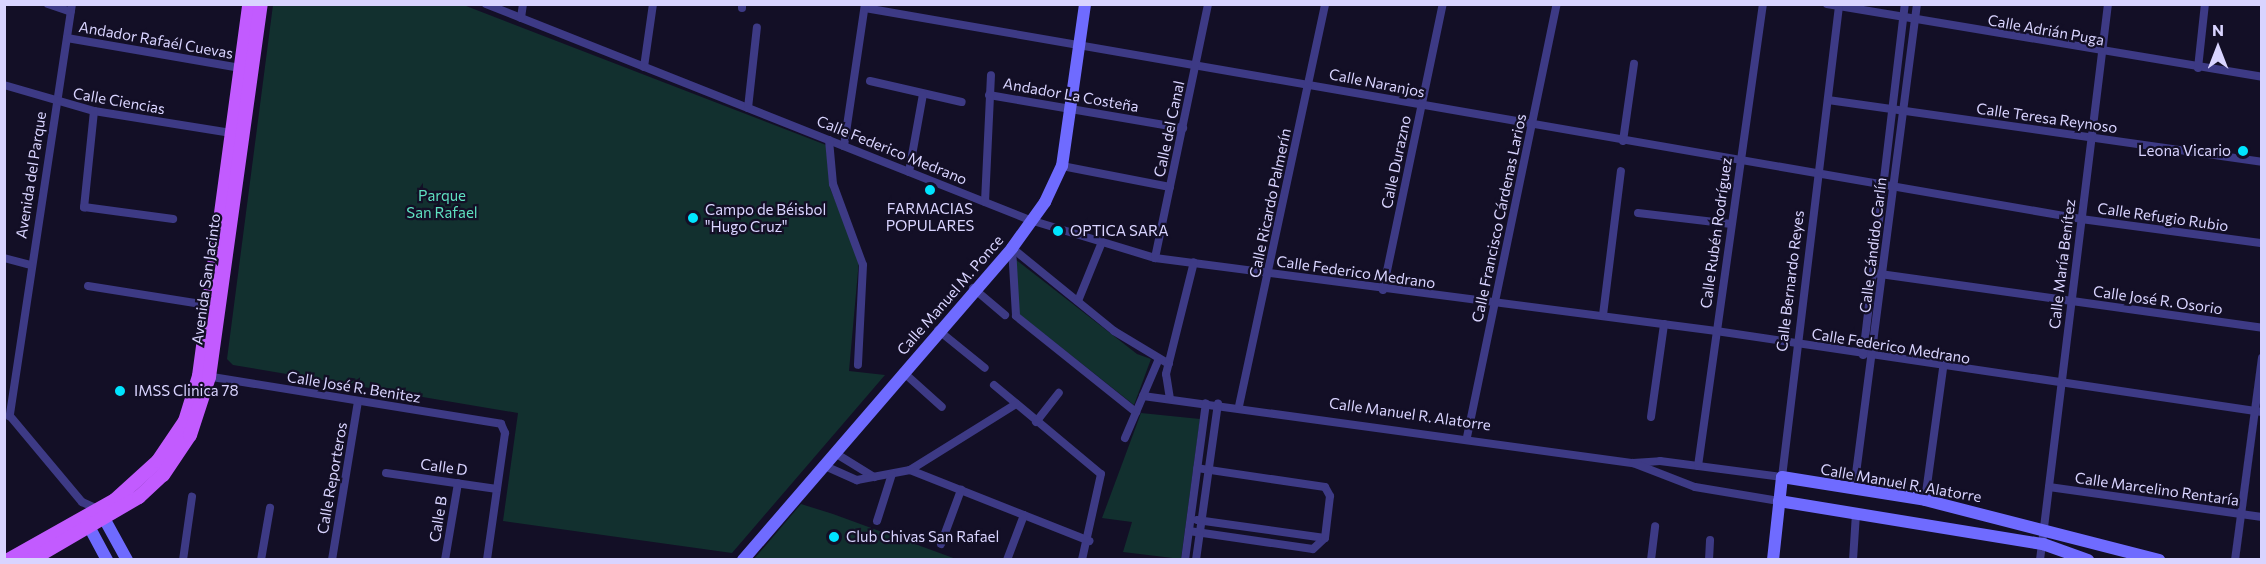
<!DOCTYPE html>
<meta charset="utf-8">
<style>
body{margin:0}
#map{position:relative;width:2266px;height:564px;overflow:hidden;background:#130f26;font-family:Commissioner,sans-serif}
div>[style]{position:absolute}
[style*='--x']{left:calc(var(--x)*1px);top:calc(var(--y)*1px);width:calc(var(--w)*1px);rotate:calc(var(--a)*1deg)}
.green>*{inset:0;background:#12302f}
.street>*{height:8px;margin:-4px;padding:0 4px;transform-origin:4px;border-radius:4px;background:#3d3a85}
.secondary>*{height:12px;margin:-6px;padding:0 6px;transform-origin:6px;border-radius:6px;background:#6f6bff}
.primary>*{height:14px;margin:-7px;padding:0 7px;transform-origin:7px;border-radius:7px;background:#c25bff}
.dots>*{width:16px;height:16px;translate:-50% -50%;box-sizing:border-box;border:3px solid #130f26;border-radius:50%}
span{translate:-50% -50%;white-space:nowrap;text-align:center;line-height:1.15;-webkit-text-stroke:4.5px #130f26;paint-order:stroke}
.street-label{font-size:15px;color:#d9d4ff}
.poi-label{font-size:15px;color:#d9d4ff}
.right{translate:-100% -50%;text-align:right}
.left{translate:0 -50%;text-align:left}
.park-label{font-size:15px;color:#5fe0c0}
.frame{position:absolute;inset:0;border:6px solid #d9d4ff;pointer-events:none}
.north{position:absolute;left:2188px;top:18px;width:60px;height:60px;-webkit-text-stroke:4px #130f26;paint-order:stroke;rotate:0deg;font-size:16px;font-weight:700;line-height:24px;text-align:center;color:#d9d4ff}
.north::after{content:'';display:block;margin:auto;width:21px;height:27px;background:#d9d4ff;clip-path:polygon(50% 0,100% 100%,50% 72%,0 100%)}
</style>
<div id="map">
<div class="green">
<div style="clip-path:polygon(461px 4px,826px 145px,830px 188px,859px 260px,849px 371px,885px 375px,732px 553px,503px 521px,518px 413px,233px 365px,227px 359px,273px 5px)"></div>
<div style="clip-path:polygon(1015px 259px,1137px 354px,1151px 359px,1134px 405px,1019px 314px)"></div>
<div style="clip-path:polygon(1141px 413px,1200px 419px,1181px 559px,1123px 552px,1132px 522px,1102px 518px)"></div>
<div style="clip-path:polygon(801px 504px,833px 514px,956px 559px,754px 559px)"></div>
</div>
<div class="street">
<div style="--x:48;--y:4;--w:24;--a:19"></div>
<div style="--x:72;--y:4;--w:417;--a:98.6"></div>
<div style="--x:10;--y:416;--w:112;--a:50.1"></div>
<div style="--x:82;--y:502;--w:20;--a:24"></div>
<div style="--x:486;--y:4;--w:585;--a:21.66"></div>
<div style="--x:1030;--y:220;--w:131;--a:16.9"></div>
<div style="--x:1155;--y:258;--w:566;--a:7.41"></div>
<div style="--x:1716;--y:331;--w:552;--a:8.44"></div>
<div style="--x:1827;--y:4;--w:441;--a:9.5"></div>
<div style="--x:742;--y:8;--w:4;--a:-90"></div>
<div style="--x:865;--y:8;--w:1234;--a:9.84"></div>
<div style="--x:2081;--y:219;--w:183;--a:7.6"></div>
<div style="--x:521;--y:18;--w:14;--a:-82"></div>
<div style="--x:67;--y:38;--w:176;--a:9.8"></div>
<div style="--x:644;--y:67;--w:64;--a:-81.9"></div>
<div style="--x:2198;--y:68;--w:64;--a:-83.8"></div>
<div style="--x:870;--y:81;--w:94;--a:12.9"></div>
<div style="--x:4;--y:85;--w:94;--a:16.1"></div>
<div style="--x:94;--y:111;--w:139;--a:9.1"></div>
<div style="--x:989;--y:95;--w:197;--a:9.7"></div>
<div style="--x:1828;--y:100;--w:438;--a:8.1"></div>
<div style="--x:748;--y:108;--w:81;--a:-83.7"></div>
<div style="--x:94;--y:111;--w:97;--a:95.9"></div>
<div style="--x:84;--y:207;--w:90;--a:7.7"></div>
<div style="--x:829;--y:140;--w:44;--a:84.8"></div>
<div style="--x:833;--y:184;--w:86;--a:69.7"></div>
<div style="--x:863;--y:265;--w:100;--a:92.9"></div>
<div style="--x:1623;--y:141;--w:78;--a:-81.9"></div>
<div style="--x:844;--y:146;--w:144;--a:-81.6"></div>
<div style="--x:1062;--y:166;--w:110;--a:11"></div>
<div style="--x:909;--y:172;--w:79;--a:-79.8"></div>
<div style="--x:985;--y:202;--w:127;--a:-87.3"></div>
<div style="--x:1638;--y:213;--w:94;--a:6.7"></div>
<div style="--x:1012;--y:248;--w:68;--a:86.6"></div>
<div style="--x:1016;--y:316;--w:154;--a:38.7"></div>
<div style="--x:1012;--y:248;--w:132;--a:39.1"></div>
<div style="--x:1114;--y:331;--w:64;--a:31"></div>
<div style="--x:4;--y:258;--w:27;--a:15"></div>
<div style="--x:1155;--y:258;--w:259;--a:-78.2"></div>
<div style="--x:1873;--y:273;--w:393;--a:8"></div>
<div style="--x:88;--y:286;--w:121;--a:9"></div>
<div style="--x:973;--y:288;--w:42;--a:40.2"></div>
<div style="--x:1383;--y:290;--w:292;--a:-78.2"></div>
<div style="--x:1078;--y:301;--w:64;--a:-67.9"></div>
<div style="--x:1603;--y:315;--w:145;--a:-82.9"></div>
<div style="--x:938;--y:330;--w:60;--a:39"></div>
<div style="--x:1863;--y:355;--w:354;--a:-83.2"></div>
<div style="--x:903;--y:372;--w:52;--a:41.9"></div>
<div style="--x:206;--y:376;--w:299;--a:9.2"></div>
<div style="--x:501;--y:424;--w:10;--a:66"></div>
<div style="--x:505;--y:433;--w:128;--a:98.1"></div>
<div style="--x:994;--y:385;--w:139;--a:39.8"></div>
<div style="--x:1101;--y:474;--w:88;--a:102.5"></div>
<div style="--x:1143;--y:396;--w:495;--a:7.8"></div>
<div style="--x:1633;--y:463;--w:27;--a:-4"></div>
<div style="--x:1660;--y:461;--w:123;--a:7.5"></div>
<div style="--x:1782;--y:477;--w:473;--a:-83.1"></div>
<div style="--x:1170;--y:399;--w:25;--a:-99"></div>
<div style="--x:1166;--y:374;--w:115;--a:-76"></div>
<div style="--x:1239;--y:406;--w:411;--a:-77.9"></div>
<div style="--x:1651;--y:417;--w:94;--a:-82"></div>
<div style="--x:1036;--y:422;--w:37;--a:-52"></div>
<div style="--x:1467;--y:437;--w:442;--a:-78.3"></div>
<div style="--x:1125;--y:438;--w:84;--a:-66.8"></div>
<div style="--x:835;--y:453;--w:46;--a:31.6"></div>
<div style="--x:1633;--y:463;--w:66;--a:21.2"></div>
<div style="--x:1695;--y:487;--w:85;--a:9.5"></div>
<div style="--x:825;--y:466;--w:35;--a:24"></div>
<div style="--x:857;--y:480;--w:54;--a:-10.7"></div>
<div style="--x:910;--y:470;--w:125;--a:-31.9"></div>
<div style="--x:1698;--y:466;--w:467;--a:-82"></div>
<div style="--x:910;--y:470;--w:193;--a:21.6"></div>
<div style="--x:386;--y:473;--w:112;--a:8.2"></div>
<div style="--x:2049;--y:487;--w:215;--a:8"></div>
<div style="--x:1854;--y:489;--w:489;--a:-82.6"></div>
<div style="--x:1925;--y:500;--w:133;--a:-82.2"></div>
<div style="--x:1197;--y:520;--w:129;--a:8"></div>
<div style="--x:877;--y:521;--w:49;--a:-72.3"></div>
<div style="--x:1189;--y:531;--w:125;--a:8.3"></div>
<div style="--x:1313;--y:549;--w:16;--a:-43"></div>
<div style="--x:1325;--y:538;--w:42;--a:-83.2"></div>
<div style="--x:1330;--y:496;--w:10;--a:-119"></div>
<div style="--x:1325;--y:487;--w:129;--a:-171.6"></div>
<div style="--x:941;--y:544;--w:58;--a:-69.7"></div>
<div style="--x:183;--y:560;--w:64;--a:-81.9"></div>
<div style="--x:261;--y:560;--w:53;--a:-80.2"></div>
<div style="--x:332;--y:560;--w:161;--a:-80.7"></div>
<div style="--x:445;--y:560;--w:78;--a:-80.4"></div>
<div style="--x:1007;--y:560;--w:48;--a:-69.3"></div>
<div style="--x:1185;--y:560;--w:158;--a:-82.4"></div>
<div style="--x:1196;--y:560;--w:158;--a:-82"></div>
<div style="--x:1651;--y:560;--w:34;--a:-83"></div>
<div style="--x:1709;--y:560;--w:20;--a:-87"></div>
<div style="--x:1853;--y:560;--w:46;--a:-86.3"></div>
<div style="--x:2040;--y:560;--w:560;--a:-83.03"></div>
<div style="--x:2235;--y:560;--w:204;--a:-82.4"></div>
</div>
<div class="secondary">
<div style="--x:1779;--y:501;--w:267;--a:9.3"></div>
<div style="--x:2043;--y:544;--w:48;--a:19.6"></div>
<div style="--x:100;--y:511;--w:56;--a:61.1"></div>
<div style="--x:85;--y:519;--w:47;--a:61.8"></div>
<div style="--x:743;--y:560;--w:412;--a:-49.2"></div>
<div style="--x:1012;--y:248;--w:57;--a:-54.3"></div>
<div style="--x:1045;--y:202;--w:40;--a:-65"></div>
<div style="--x:1062;--y:166;--w:164;--a:-81.9"></div>
<div style="--x:1773;--y:560;--w:83;--a:-83.8"></div>
<div style="--x:1782;--y:477;--w:145;--a:9.1"></div>
<div style="--x:1925;--y:500;--w:242;--a:14.4"></div>
</div>
<div class="primary">
<div style="--x:8;--y:560;--w:123;--a:-29.3"></div>
<div style="--x:115;--y:500;--w:58;--a:-42.2"></div>
<div style="--x:158;--y:461;--w:48;--a:-56"></div>
<div style="--x:185;--y:421;--w:47;--a:-72.7"></div>
<div style="--x:199;--y:376;--w:375;--a:-82.3"></div>
<div style="--x:31;--y:560;--w:125;--a:-30.3"></div>
<div style="--x:139;--y:497;--w:33;--a:-43"></div>
<div style="--x:163;--y:475;--w:48;--a:-56"></div>
<div style="--x:190;--y:435;--w:61;--a:-71.9"></div>
<div style="--x:209;--y:377;--w:377;--a:-82.1"></div>
</div>
<div class="dots">
<div style="left:2243px;top:151px;background:#00e5ff"></div>
<div style="left:930px;top:190px;background:#00e5ff"></div>
<div style="left:693px;top:218px;background:#00e5ff"></div>
<div style="left:1058px;top:231px;background:#00e5ff"></div>
<div style="left:120px;top:391px;background:#00e5ff"></div>
<div style="left:834px;top:537px;background:#00e5ff"></div>
</div>
<div class="street-label">
<span style="left:2046px;top:30px;rotate:10deg">Calle Adrián Puga</span>
<span style="left:156px;top:40px;rotate:10deg">Andador Rafaél Cuevas</span>
<span style="left:1377px;top:83px;rotate:11deg">Calle Naranjos</span>
<span style="left:1071px;top:95px;rotate:10deg">Andador La Costeña</span>
<span style="left:119px;top:101px;rotate:10deg">Calle Ciencias</span>
<span style="left:2047px;top:118px;rotate:8deg">Calle Teresa Reynoso</span>
<span style="left:1169px;top:129px;rotate:-78deg">Calle del Canal</span>
<span style="left:892px;top:150px;rotate:22deg">Calle Federico Medrano</span>
<span style="left:1396px;top:162px;rotate:-78deg">Calle Durazno</span>
<span style="left:31px;top:175px;rotate:-81deg">Avenida del Parque</span>
<span style="left:1270px;top:203px;rotate:-78deg">Calle Ricardo Palmerín</span>
<span style="left:2163px;top:217px;rotate:8deg">Calle Refugio Rubio</span>
<span style="left:1499px;top:218px;rotate:-78deg">Calle Francisco Cárdenas Larios</span>
<span style="left:1716px;top:233px;rotate:-82deg">Calle Rubén Rodríguez</span>
<span style="left:1873px;top:245px;rotate:-83deg">Calle Cándido Carlín</span>
<span style="left:2062px;top:264px;rotate:-83deg">Calle María Benítez</span>
<span style="left:1356px;top:272px;rotate:8deg">Calle Federico Medrano</span>
<span style="left:206px;top:279px;rotate:-82deg">Avenida San Jacinto</span>
<span style="left:1790px;top:281px;rotate:-83deg">Calle Bernardo Reyes</span>
<span style="left:950px;top:295px;rotate:-49deg">Calle Manuel M. Ponce</span>
<span style="left:2158px;top:300px;rotate:8deg">Calle José R. Osorio</span>
<span style="left:1891px;top:346px;rotate:9deg">Calle Federico Medrano</span>
<span style="left:354px;top:387px;rotate:9deg">Calle José R. Benitez</span>
<span style="left:1410px;top:414px;rotate:8deg">Calle Manuel R. Alatorre</span>
<span style="left:444px;top:467px;rotate:8deg">Calle D</span>
<span style="left:332px;top:478px;rotate:-80deg">Calle Reporteros</span>
<span style="left:1901px;top:483px;rotate:10deg">Calle Manuel R. Alatorre</span>
<span style="left:2157px;top:489px;rotate:8deg">Calle Marcelino Rentaría</span>
<span style="left:438px;top:519px;rotate:-81deg">Calle B</span>
</div>
<div class="poi-label">
<span class="right" style="left:2231px;top:151px">Leona Vicario</span>
<span style="left:930px;top:217px">FARMACIAS<br>POPULARES</span>
<span class="left" style="left:705px;top:218px">Campo de Béisbol<br>"Hugo Cruz"</span>
<span class="left" style="left:1070px;top:231px">OPTICA SARA</span>
<span class="left" style="left:134px;top:391px">IMSS Clinica 78</span>
<span class="left" style="left:846px;top:537px">Club Chivas San Rafael</span>
</div>
<div class="park-label">
<span style="left:442px;top:204px">Parque<br>San Rafael</span>
</div>
<div class="frame"></div>
<div class="north">N</div>
</div>
